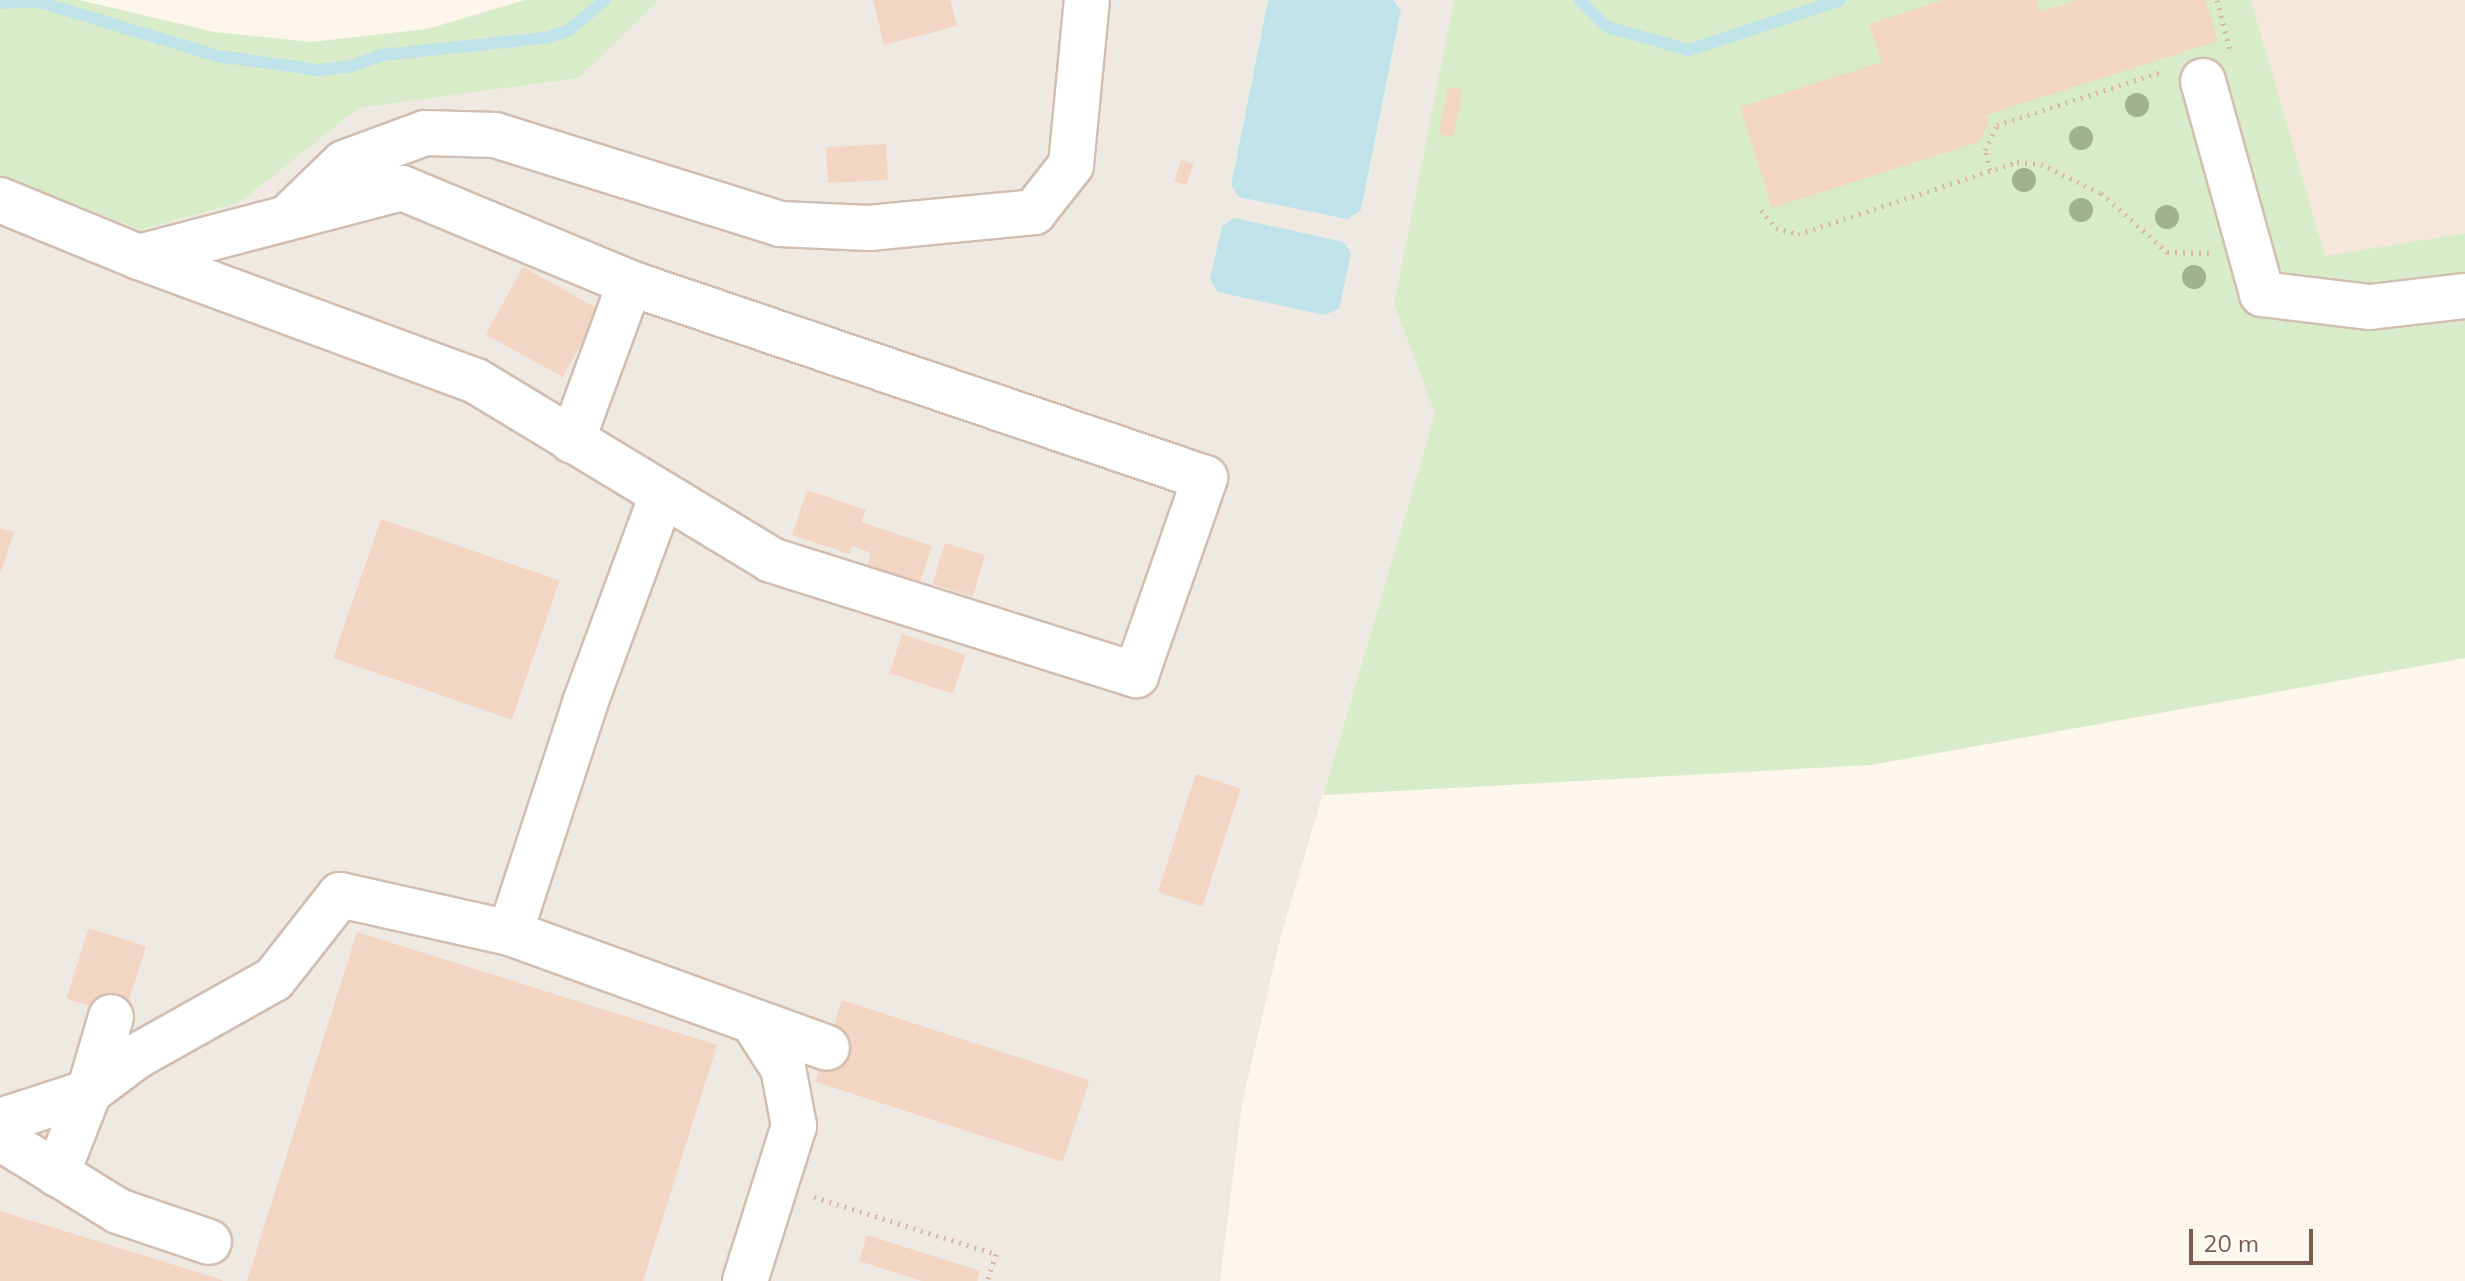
<!DOCTYPE html>
<style>
body{margin:0}
#map{position:relative;width:2465px;height:1281px;overflow:hidden;background:#fdf6ec;font-family:Mulish,sans-serif}
div>[style]{position:absolute}
[style*='--x']{left:calc(var(--x)*1px);top:calc(var(--y)*1px);width:calc(var(--w)*1px);rotate:calc(var(--a)*1deg)}
.residential>*{inset:0;background:#f5e8da}
.industrial>*{inset:0;background:#efe9e4}
.green>*{inset:0;background:#d8ecc9}
.water>*{inset:0;background:#bfe3e8}
.stream>*{height:12px;margin:-6px;padding:0 6px;transform-origin:6px;border-radius:6px;background:#bfe3e8}
.building>*{inset:0;background:#f3d5c3;transform-origin:0 0}
.path>*{height:5px;margin-top:-2.5px;transform-origin:0;background:repeating-linear-gradient(90deg,#d9b8a5 0 2px,transparent 0 8px)}
.roads{filter:drop-shadow(2px 0 #d1beb0) drop-shadow(-2px 0 #d1beb0) drop-shadow(0 2px #d1beb0) drop-shadow(0 -2px #d1beb0)}
.minor>*{height:44px;margin:-22px;padding:0 22px;transform-origin:22px;border-radius:22px;background:#fff}
.trees>*{width:24px;height:24px;margin:-12px;border-radius:50%;background:#a0b28e}
span{translate:-50% -50%;white-space:nowrap;text-align:center;line-height:1.15;-webkit-text-stroke:7px #fffaf3;paint-order:stroke}
.scale{position:absolute;left:2189px;top:1229px;width:124px;height:36px;box-sizing:border-box;border:4px solid #7a5c4d;border-top:0;padding-left:10px;font-size:24px;line-height:28px;white-space:nowrap;color:#7a5c4d;-webkit-text-stroke:6px #fffaf3;paint-order:stroke}
</style>
<div id="map">
<div class="residential">
<div style="clip-path:polygon(2251px 0,2465px 0,2465px 233px,2325px 256px)"></div>
</div>
<div class="industrial">
<div style="clip-path:polygon(659px 0,1268px 0,1231px 185px,1347px 219px,1361px 210px,1401px 10px,1393px 0,1454px 0,1394px 304px,1435px 414px,1280px 939px,1242px 1104px,1220px 1281px,0 1281px,0 176px,141px 230px,240px 202px,359px 108px,579px 78px)"></div>
</div>
<div class="green">
<div style="clip-path:polygon(0 0,79px 0,215px 32px,311px 42px,427px 29px,525px 0,659px 0,579px 78px,359px 108px,240px 202px,141px 230px,0 176px)"></div>
<div style="clip-path:polygon(1454px 0,2251px 0,2325px 256px,2465px 233px,2465px 658px,1871px 765px,1323px 795px,1435px 414px,1394px 304px)"></div>
</div>
<div class="water">
<div style="clip-path:polygon(1268px 0,1393px 0,1401px 10px,1361px 210px,1347px 219px,1239px 197px,1231px 185px)"></div>
<div style="clip-path:polygon(1234px 218px,1344px 242px,1351px 254px,1339px 309px,1324px 315px,1218px 292px,1210px 279px,1222px 227px)"></div>
</div>
<div class="stream">
<div style="--x:1580;--y:0;--w:38;--a:45"></div>
<div style="--x:1607;--y:27;--w:85;--a:15.7"></div>
<div style="--x:1689;--y:50;--w:159;--a:-18.3"></div>
<div style="--x:0;--y:3;--w:36;--a:-3"></div>
<div style="--x:36;--y:1;--w:190;--a:16.8"></div>
<div style="--x:218;--y:56;--w:100;--a:8"></div>
<div style="--x:317;--y:70;--w:31;--a:-6"></div>
<div style="--x:348;--y:67;--w:36;--a:-19"></div>
<div style="--x:382;--y:55;--w:164;--a:-6"></div>
<div style="--x:545;--y:38;--w:24;--a:-17"></div>
<div style="--x:568;--y:31;--w:48;--a:-40"></div>
</div>
<div class="building">
<div style="clip-path:polygon(873px 0,950px 0,957px 26px,884px 45px)"></div>
<div style="clip-path:polygon(1943px 0,2036px 0,2040px 12px,2078px 0,2205px 0,2218px 41px,1986px 115px,1988px 124px,1979px 142px,1772px 208px,1740px 107px,1882px 62px,1869px 24px)"></div>
<div style="left:1448px;top:87px;width:15px;height:48px;rotate:11deg"></div>
<div style="left:886px;top:144px;width:36px;height:60px;rotate:87deg"></div>
<div style="left:1181px;top:160px;width:13px;height:22px;rotate:18deg"></div>
<div style="left:523px;top:267px;width:88px;height:77px;rotate:29deg"></div>
<div style="clip-path:polygon(807px 490px,866px 510px,861px 522px,932px 546px,919px 585px,867px 567px,871px 553px,852px 546px,850px 554px,792px 535px)"></div>
<div style="left:381px;top:519px;width:189px;height:147px;rotate:19deg"></div>
<div style="clip-path:polygon(0 528px,14px 532px,1px 572px,0 572px)"></div>
<div style="left:945px;top:543px;width:42px;height:43px;rotate:17deg"></div>
<div style="left:902px;top:634px;width:67px;height:41px;rotate:18deg"></div>
<div style="left:1196px;top:774px;width:47px;height:124px;rotate:18deg"></div>
<div style="left:89px;top:928px;width:60px;height:74px;rotate:18deg"></div>
<div style="clip-path:polygon(357px 932px,717px 1045px,643px 1281px,247px 1281px)"></div>
<div style="left:842px;top:1000px;width:260px;height:86px;rotate:18deg"></div>
<div style="clip-path:polygon(0 1211px,223px 1280px,222px 1281px,0 1281px)"></div>
<div style="clip-path:polygon(867px 1235px,980px 1271px,977px 1281px,922px 1281px,859px 1261px)"></div>
</div>
<div class="path">
<div style="--x:2217;--y:0;--w:52;--a:75.4"></div>
<div style="--x:1990;--y:170;--w:21;--a:-104"></div>
<div style="--x:1985;--y:150;--w:28;--a:-64"></div>
<div style="--x:1997;--y:125;--w:172;--a:-17.9"></div>
<div style="--x:1761;--y:210;--w:23;--a:50"></div>
<div style="--x:1776;--y:228;--w:23;--a:15"></div>
<div style="--x:1798;--y:234;--w:231;--a:-18.2"></div>
<div style="--x:2017;--y:162;--w:24;--a:5"></div>
<div style="--x:2041;--y:164;--w:67;--a:25.8"></div>
<div style="--x:2101;--y:193;--w:89;--a:41.8"></div>
<div style="--x:2167;--y:252;--w:42;--a:1.4"></div>
<div style="--x:814;--y:1197;--w:191;--a:17.4"></div>
<div style="--x:996;--y:1254;--w:28;--a:108"></div>
</div>
<div class="roads">
<div class="minor">
<div style="--x:2203;--y:81;--w:221;--a:74.5"></div>
<div style="--x:2262;--y:294;--w:109;--a:6.9"></div>
<div style="--x:2370;--y:307;--w:96;--a:-6.6"></div>
<div style="--x:0;--y:200;--w:150;--a:22.3"></div>
<div style="--x:139;--y:257;--w:359;--a:20.2"></div>
<div style="--x:476;--y:381;--w:345;--a:31.2"></div>
<div style="--x:771;--y:560;--w:383;--a:17.5"></div>
<div style="--x:1136;--y:675;--w:209;--a:-70.7"></div>
<div style="--x:1205;--y:478;--w:607;--a:-161.27"></div>
<div style="--x:287;--y:218;--w:79;--a:-44"></div>
<div style="--x:344;--y:163;--w:86;--a:-20.3"></div>
<div style="--x:425;--y:133;--w:70;--a:1.6"></div>
<div style="--x:495;--y:135;--w:299;--a:17.3"></div>
<div style="--x:780;--y:224;--w:89;--a:2.6"></div>
<div style="--x:869;--y:228;--w:166;--a:-5.5"></div>
<div style="--x:1034;--y:212;--w:60;--a:-51.8"></div>
<div style="--x:1071;--y:165;--w:166;--a:-84.5"></div>
<div style="--x:139;--y:257;--w:272;--a:-14.7"></div>
<div style="--x:402;--y:188;--w:247;--a:22.6"></div>
<div style="--x:630;--y:283;--w:168;--a:110.2"></div>
<div style="--x:510;--y:933;--w:242;--a:-71.9"></div>
<div style="--x:585;--y:703;--w:219;--a:-69.7"></div>
<div style="--x:0;--y:1121;--w:94;--a:-18"></div>
<div style="--x:89;--y:1092;--w:78;--a:-73.7"></div>
<div style="--x:0;--y:1138;--w:139;--a:31.7"></div>
<div style="--x:118;--y:1211;--w:96;--a:18.8"></div>
<div style="--x:57;--y:1174;--w:88;--a:-68.7"></div>
<div style="--x:89;--y:1092;--w:60;--a:-36.9"></div>
<div style="--x:137;--y:1056;--w:157;--a:-29.3"></div>
<div style="--x:274;--y:979;--w:107;--a:-51.8"></div>
<div style="--x:340;--y:895;--w:174;--a:12.6"></div>
<div style="--x:510;--y:933;--w:337;--a:19.9"></div>
<div style="--x:745;--y:1281;--w:163;--a:-72.5"></div>
<div style="--x:794;--y:1126;--w:59;--a:-100.7"></div>
<div style="--x:783;--y:1068;--w:54;--a:-122.8"></div>
</div>
</div>
<div class="trees">
<div style="left:2137px;top:105px"></div>
<div style="left:2081px;top:138px"></div>
<div style="left:2024px;top:180px"></div>
<div style="left:2081px;top:210px"></div>
<div style="left:2167px;top:217px"></div>
<div style="left:2194px;top:277px"></div>
</div>
<div class="scale">20 m</div>
</div>
